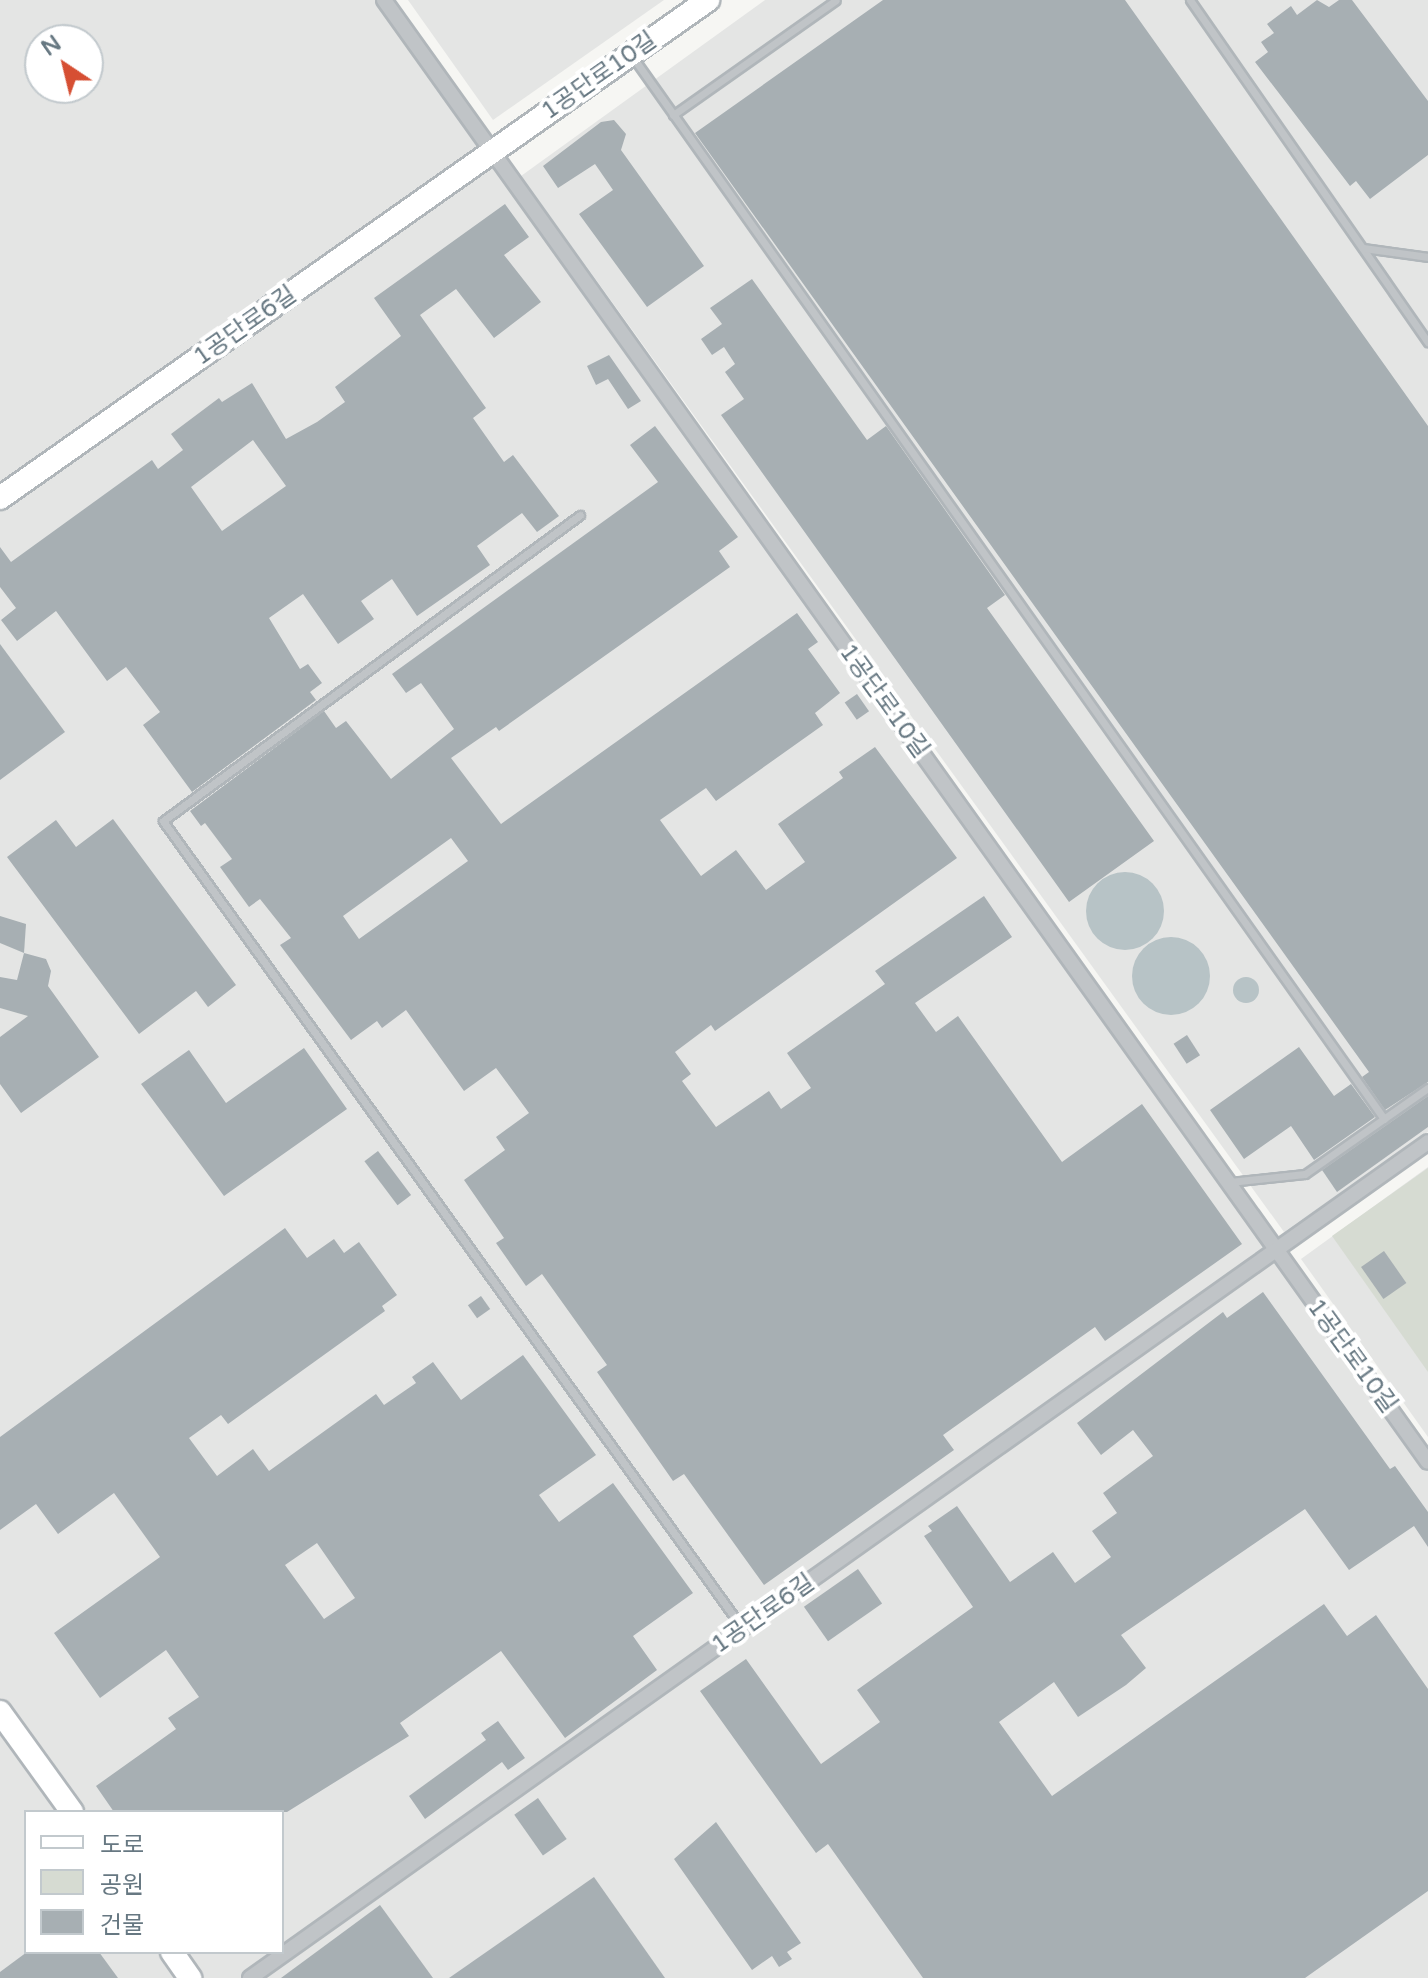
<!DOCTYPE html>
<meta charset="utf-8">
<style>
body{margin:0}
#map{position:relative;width:1428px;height:1978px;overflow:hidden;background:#f6f6f3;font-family:"Varela Round","Noto Sans KR",sans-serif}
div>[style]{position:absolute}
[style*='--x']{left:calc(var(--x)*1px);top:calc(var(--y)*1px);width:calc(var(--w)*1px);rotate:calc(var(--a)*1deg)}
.built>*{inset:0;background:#e4e5e4}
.green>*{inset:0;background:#d6dbd2}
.water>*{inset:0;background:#b7c3c6}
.round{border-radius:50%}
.building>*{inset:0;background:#a7afb3;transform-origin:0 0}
.roads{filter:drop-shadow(2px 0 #b0b6ba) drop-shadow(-2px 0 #b0b6ba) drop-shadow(0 2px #b0b6ba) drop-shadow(0 -2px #b0b6ba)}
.lane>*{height:7px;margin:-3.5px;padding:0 3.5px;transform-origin:3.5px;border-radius:3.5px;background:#c0c4c7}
.street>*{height:14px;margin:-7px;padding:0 7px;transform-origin:7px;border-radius:7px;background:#c0c4c7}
.secondary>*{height:22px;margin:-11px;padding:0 11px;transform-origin:11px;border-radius:11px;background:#fff}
span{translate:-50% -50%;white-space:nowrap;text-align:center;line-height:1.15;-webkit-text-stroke:8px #fff;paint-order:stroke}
.street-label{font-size:24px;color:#677882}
.legend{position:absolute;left:24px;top:1810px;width:260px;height:144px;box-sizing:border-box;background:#fff;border:2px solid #c2c9cd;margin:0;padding:10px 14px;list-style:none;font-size:24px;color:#677882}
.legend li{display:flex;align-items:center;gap:16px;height:40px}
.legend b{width:40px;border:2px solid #c2c9cd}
.north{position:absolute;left:24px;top:24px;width:80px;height:80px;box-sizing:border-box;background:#fff;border:2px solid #c2c9cd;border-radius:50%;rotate:325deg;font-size:22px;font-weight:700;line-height:32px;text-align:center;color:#677882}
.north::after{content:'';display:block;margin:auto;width:28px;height:36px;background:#d64f33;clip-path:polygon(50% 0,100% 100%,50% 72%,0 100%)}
</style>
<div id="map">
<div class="built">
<div style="clip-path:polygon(evenodd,0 0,384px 0,1428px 1462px,1428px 1978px,0 1978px,0 0,40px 40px,88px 40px,88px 88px,40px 88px,40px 40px,0 0,26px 1812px,282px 1812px,282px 1952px,26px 1952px,26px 1812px)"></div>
<div style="clip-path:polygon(408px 0,664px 0,493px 120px)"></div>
<div style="clip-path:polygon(765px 0,1428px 0,1428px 1132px,1284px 1232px,521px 176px)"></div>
<div style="clip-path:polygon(1428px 1167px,1428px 1437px,1301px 1259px)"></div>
</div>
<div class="green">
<div style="clip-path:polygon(1428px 1168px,1428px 1372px,1332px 1236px)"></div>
</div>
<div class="water">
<div class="round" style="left:1086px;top:872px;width:78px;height:78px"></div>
<div class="round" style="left:1132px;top:937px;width:78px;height:78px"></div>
<div class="round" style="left:1233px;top:977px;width:26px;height:26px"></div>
</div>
<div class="building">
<div style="clip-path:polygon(883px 0,1125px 0,1428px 426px,1428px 1082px,1385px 1110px,1362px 1077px,1369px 1072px,695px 133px)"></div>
<div style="clip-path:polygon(1317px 0,1329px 7px,1339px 0,1352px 0,1428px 101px,1428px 155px,1370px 199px,1356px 181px,1350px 186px,1255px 62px,1268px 52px,1261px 42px,1274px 33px,1267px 24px,1291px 6px,1297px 15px)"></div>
<div style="clip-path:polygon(614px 120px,626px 134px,621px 150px,704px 266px,647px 307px,579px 214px,613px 190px,595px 164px,558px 188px,543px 166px,601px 122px)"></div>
<div style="clip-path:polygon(evenodd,505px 204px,529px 237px,504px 255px,541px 302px,494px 338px,456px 289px,420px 315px,486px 408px,473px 418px,504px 462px,513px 455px,559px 516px,537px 532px,522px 513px,477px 546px,490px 565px,417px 616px,392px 579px,361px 601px,374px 619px,338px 644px,303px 594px,269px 618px,300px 669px,308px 664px,322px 683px,310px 692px,316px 700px,192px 792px,143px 725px,160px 712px,126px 667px,107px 681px,56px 611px,17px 641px,1px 620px,16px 608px,0 587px,0 547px,11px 562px,152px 460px,158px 469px,183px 450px,171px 434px,219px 398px,222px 402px,252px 383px,286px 439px,317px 422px,345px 402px,335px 387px,401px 336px,374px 298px,505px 204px,253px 440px,286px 486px,222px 531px,191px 487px,253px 440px)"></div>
<div style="clip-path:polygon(752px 279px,867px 440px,886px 426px,1005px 595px,987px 608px,1154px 841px,1069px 902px,721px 415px,744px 399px,725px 372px,735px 364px,724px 347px,712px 355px,701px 339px,722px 324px,710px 308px)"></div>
<div style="clip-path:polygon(609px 355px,641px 401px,628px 409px,608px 379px,596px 385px,587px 366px)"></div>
<div style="clip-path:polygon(evenodd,655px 426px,738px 537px,719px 551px,730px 567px,499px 731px,496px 727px,451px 758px,501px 824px,797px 613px,818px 642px,808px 649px,840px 693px,815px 713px,823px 725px,716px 801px,706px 788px,660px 820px,701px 876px,736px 850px,766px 890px,805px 862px,778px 824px,843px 778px,839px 772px,875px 747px,957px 858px,715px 1031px,711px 1025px,675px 1052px,691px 1074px,682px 1081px,716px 1127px,769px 1091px,781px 1109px,811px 1088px,787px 1053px,885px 984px,875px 971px,984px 896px,1012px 937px,915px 1003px,936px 1032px,958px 1016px,1062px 1162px,1142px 1104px,1242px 1244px,1105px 1341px,1095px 1327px,943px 1435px,954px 1450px,764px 1585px,684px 1474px,673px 1481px,597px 1372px,607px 1365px,542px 1274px,526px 1286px,496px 1243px,504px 1238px,464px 1180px,505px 1150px,496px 1137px,529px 1113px,496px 1068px,464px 1091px,406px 1010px,382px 1028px,377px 1021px,351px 1040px,280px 945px,291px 938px,260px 899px,249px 907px,220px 867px,232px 859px,205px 823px,201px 826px,190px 811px,324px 711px,336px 728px,346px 721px,391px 779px,454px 729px,421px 683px,406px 693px,392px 674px,658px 482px,630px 445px,655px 426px,451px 838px,468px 861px,359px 939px,343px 916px,451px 838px)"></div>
<div style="clip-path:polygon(0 644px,65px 732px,0 780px)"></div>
<div style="left:857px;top:694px;width:21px;height:15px;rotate:55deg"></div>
<div style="clip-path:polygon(113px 819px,236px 985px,208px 1007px,196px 991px,139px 1034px,7px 857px,56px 820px,76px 847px)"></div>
<div style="clip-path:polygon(0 916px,26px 924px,24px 953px,0 943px)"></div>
<div style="clip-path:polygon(24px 953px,46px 959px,51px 971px,48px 986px,99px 1057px,21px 1113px,0 1084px,0 1037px,28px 1016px,0 1008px,0 977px,17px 980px)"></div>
<div style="left:1187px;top:1035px;width:24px;height:16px;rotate:57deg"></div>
<div style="clip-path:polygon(1299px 1047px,1334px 1096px,1351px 1084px,1375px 1117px,1314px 1160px,1291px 1126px,1244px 1159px,1210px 1110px)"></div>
<div style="clip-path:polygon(304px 1048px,347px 1109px,224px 1196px,141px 1084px,189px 1050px,226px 1103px)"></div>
<div style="clip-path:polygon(1428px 1096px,1428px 1127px,1337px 1192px,1322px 1170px)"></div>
<div style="left:378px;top:1151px;width:55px;height:17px;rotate:53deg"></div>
<div style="clip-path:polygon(evenodd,285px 1228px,307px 1258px,334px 1239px,344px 1253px,359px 1242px,397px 1295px,382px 1306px,385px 1311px,228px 1424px,221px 1415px,189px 1438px,217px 1476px,253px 1449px,269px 1471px,376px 1394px,384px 1405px,416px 1383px,412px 1377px,433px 1362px,461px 1400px,523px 1355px,596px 1455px,539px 1495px,559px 1522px,613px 1483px,693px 1593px,633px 1636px,657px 1670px,565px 1738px,501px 1651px,400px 1723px,409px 1736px,287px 1812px,114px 1812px,96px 1786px,176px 1729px,168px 1718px,199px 1697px,166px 1650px,100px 1698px,54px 1633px,160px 1557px,114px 1493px,58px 1534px,36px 1504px,0 1530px,0 1437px,285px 1228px,317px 1543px,355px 1598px,324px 1619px,285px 1565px,317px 1543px)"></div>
<div style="left:1384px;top:1251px;width:39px;height:28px;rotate:55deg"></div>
<div style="clip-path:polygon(1263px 1292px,1390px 1469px,1395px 1466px,1428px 1512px,1428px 1547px,1414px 1526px,1349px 1570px,1305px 1509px,1121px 1635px,1146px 1668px,1126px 1685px,1078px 1717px,1054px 1682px,999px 1722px,1052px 1796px,1324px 1604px,1347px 1636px,1376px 1615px,1428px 1689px,1428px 1891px,1305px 1978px,923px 1978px,828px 1844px,816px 1853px,700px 1691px,746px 1659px,821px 1764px,880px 1722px,857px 1690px,973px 1607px,924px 1536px,932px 1531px,928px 1526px,957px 1506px,1010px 1582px,1053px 1552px,1075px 1583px,1111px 1557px,1092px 1531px,1117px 1513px,1103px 1493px,1153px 1456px,1133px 1430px,1101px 1455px,1077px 1423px,1223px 1312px,1227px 1318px)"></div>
<div style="left:481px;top:1296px;width:16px;height:16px;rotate:55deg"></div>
<div style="left:858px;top:1569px;width:42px;height:66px;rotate:55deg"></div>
<div style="clip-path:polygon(498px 1721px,525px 1758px,508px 1770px,502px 1762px,425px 1819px,409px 1796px,486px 1740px,481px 1733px)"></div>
<div style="left:538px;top:1798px;width:50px;height:29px;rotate:55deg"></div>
<div style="clip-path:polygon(716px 1822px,801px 1943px,787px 1952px,792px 1959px,779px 1967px,772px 1956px,752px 1970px,674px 1859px)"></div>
<div style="clip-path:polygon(594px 1877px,665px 1978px,449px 1978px)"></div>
<div style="clip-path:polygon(380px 1905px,433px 1978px,281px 1978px)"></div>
<div style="clip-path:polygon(27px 1952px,99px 1952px,118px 1978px,0 1978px,0 1972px)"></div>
</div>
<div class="roads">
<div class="lane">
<div style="--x:1190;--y:0;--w:417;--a:55.2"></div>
<div style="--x:632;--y:56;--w:1302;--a:54.72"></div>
<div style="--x:673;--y:115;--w:199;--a:-35.2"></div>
<div style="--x:1363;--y:248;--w:66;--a:7.9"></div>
<div style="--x:580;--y:515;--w:517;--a:143.73"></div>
<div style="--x:163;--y:821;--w:995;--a:54.33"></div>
<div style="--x:1230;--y:1182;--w:75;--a:-6.1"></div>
<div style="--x:1305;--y:1174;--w:150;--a:-35"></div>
</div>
<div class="street">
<div style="--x:384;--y:0;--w:1796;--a:54.47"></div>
<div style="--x:250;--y:1978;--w:1444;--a:-35.36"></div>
</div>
<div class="secondary">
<div style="--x:0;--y:498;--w:866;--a:-35.12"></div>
<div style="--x:0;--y:1712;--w:123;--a:54.2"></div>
<div style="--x:172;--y:1952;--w:32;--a:55"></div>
</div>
</div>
<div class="street-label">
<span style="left:599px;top:76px;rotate:-35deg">1공단로10길</span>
<span style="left:245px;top:326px;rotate:-35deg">1공단로6길</span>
<span style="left:884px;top:701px;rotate:54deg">1공단로10길</span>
<span style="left:1352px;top:1356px;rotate:54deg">1공단로10길</span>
<span style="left:763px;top:1614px;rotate:-35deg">1공단로6길</span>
</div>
<ul class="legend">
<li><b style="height:10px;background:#fff"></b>도로</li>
<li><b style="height:22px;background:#d6dbd2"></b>공원</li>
<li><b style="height:22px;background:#a7afb3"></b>건물</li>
</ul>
<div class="north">N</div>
</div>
